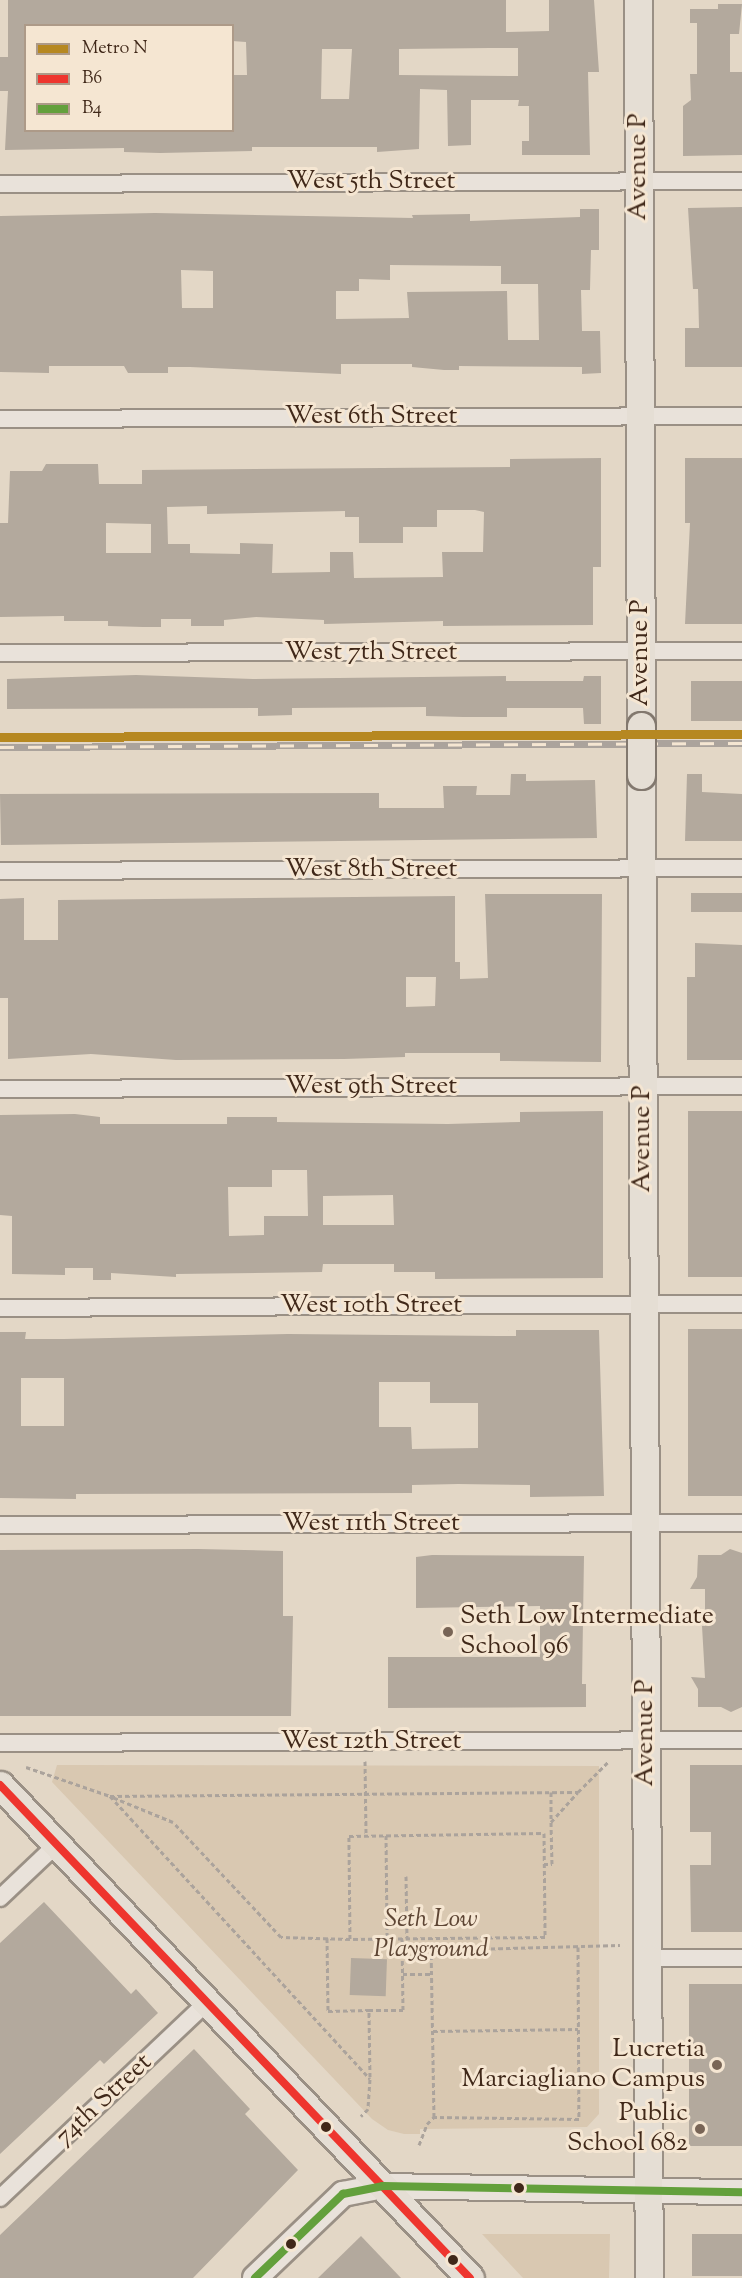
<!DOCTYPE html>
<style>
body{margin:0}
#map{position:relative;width:742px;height:2278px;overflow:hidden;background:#e3d7c6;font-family:"Sorts Mill Goudy",serif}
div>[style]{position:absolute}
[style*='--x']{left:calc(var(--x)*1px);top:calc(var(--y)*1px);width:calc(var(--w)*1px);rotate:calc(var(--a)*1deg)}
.green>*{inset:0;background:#d9c8b1}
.building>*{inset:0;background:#b3a99d;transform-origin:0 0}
.path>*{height:3px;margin-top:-1.5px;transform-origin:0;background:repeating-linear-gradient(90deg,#aba39c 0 4.5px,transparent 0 7.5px)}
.roads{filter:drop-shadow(2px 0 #9a9085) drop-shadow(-2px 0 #9a9085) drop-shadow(0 2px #9a9085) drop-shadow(0 -2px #9a9085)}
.minor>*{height:16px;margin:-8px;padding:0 8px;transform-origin:8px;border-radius:8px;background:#e9e2da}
.secondary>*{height:24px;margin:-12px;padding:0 12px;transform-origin:12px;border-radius:12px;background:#e9e2da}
.primary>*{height:27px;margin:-13.5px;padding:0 13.5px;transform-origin:13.5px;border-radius:13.5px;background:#e5ded4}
.rail>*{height:7px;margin-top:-3.5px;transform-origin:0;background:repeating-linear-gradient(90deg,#f5e6d2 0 14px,#aba39c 0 28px);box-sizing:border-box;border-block:2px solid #aba39c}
.bridges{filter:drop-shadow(2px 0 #82786e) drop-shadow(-2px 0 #82786e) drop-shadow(0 2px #82786e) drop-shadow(0 -2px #82786e)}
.primary-bridge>*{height:27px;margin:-13.5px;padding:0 13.5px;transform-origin:13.5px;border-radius:13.5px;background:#e5ded4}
.bus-1>*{height:8px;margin:-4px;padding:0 4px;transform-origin:4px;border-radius:4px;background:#ee352e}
.bus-2>*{height:8px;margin:-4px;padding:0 4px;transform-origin:4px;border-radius:4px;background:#63a03c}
.metro-1>*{height:9px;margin:-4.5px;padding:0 4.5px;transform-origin:4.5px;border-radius:4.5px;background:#b68821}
.dots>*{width:16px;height:16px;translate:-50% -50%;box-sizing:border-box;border:3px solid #f5e6d2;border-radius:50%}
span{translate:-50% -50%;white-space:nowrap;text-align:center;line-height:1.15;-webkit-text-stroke:6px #f5e6d2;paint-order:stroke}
.street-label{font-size:26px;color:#402819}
.poi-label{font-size:26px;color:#402819}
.left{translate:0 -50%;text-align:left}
.right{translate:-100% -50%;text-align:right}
.park-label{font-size:26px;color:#5d4534;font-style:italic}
.legend{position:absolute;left:24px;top:24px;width:210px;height:108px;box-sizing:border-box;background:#f5e6d2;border:2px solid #ad9a88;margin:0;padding:8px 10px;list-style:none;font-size:18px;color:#402819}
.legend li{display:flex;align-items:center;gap:12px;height:30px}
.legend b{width:30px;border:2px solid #ad9a88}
</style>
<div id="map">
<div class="green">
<div style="clip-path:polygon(57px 1765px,599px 1766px,599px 2114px,587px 2127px,420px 2129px,420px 2134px,404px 2134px,388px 2130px,372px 2119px,52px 1782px)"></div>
<div style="clip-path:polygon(482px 2234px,610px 2234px,609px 2278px,523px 2278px)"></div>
</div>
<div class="building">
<div style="clip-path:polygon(evenodd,8px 0,506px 0,506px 32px,549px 31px,549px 0,594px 0,599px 72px,588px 72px,590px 155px,522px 155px,522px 141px,529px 141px,529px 106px,518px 106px,519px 100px,471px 100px,471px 145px,448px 146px,447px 90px,420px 89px,419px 149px,377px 152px,377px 147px,252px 147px,252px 151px,160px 153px,124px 152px,124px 148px,5px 150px,8px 91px,0 91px,0 57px,8px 57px,8px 0,26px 26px,232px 26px,232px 41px,246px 42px,247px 75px,232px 75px,232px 130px,26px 130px,26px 26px,8px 0,490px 48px,518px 48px,518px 76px,399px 75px,399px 49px,490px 48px,8px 0,322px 49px,352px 49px,349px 99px,321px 99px,322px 49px)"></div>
<div style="clip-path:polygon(718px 4px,742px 4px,739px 34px,730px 34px,730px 72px,742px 72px,742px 155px,683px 156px,683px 106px,691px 100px,690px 74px,697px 74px,697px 23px,690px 23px,690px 9px,718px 9px)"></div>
<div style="clip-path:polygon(742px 207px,742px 367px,685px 367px,685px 328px,699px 328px,698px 289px,693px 289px,688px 208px)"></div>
<div style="clip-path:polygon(evenodd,580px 209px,599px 209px,599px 250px,591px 250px,590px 290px,581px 290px,582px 331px,600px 331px,601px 373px,582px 374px,582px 367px,459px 366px,459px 370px,444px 370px,412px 367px,412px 364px,341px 364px,341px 374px,190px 367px,168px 367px,168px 373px,128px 373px,124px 366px,49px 366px,49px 373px,0 372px,0 216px,155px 213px,413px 218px,412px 215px,470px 214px,470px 221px,580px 217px,580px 209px,390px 265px,501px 266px,501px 284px,538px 284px,539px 340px,508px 340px,507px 291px,407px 292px,409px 318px,336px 319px,336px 291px,359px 291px,359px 279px,390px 280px,390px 265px,580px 209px,181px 270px,213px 271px,213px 308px,182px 308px,181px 270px)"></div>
<div style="clip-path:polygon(evenodd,601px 458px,601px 567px,593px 567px,593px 625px,443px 626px,443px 621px,324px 624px,324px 620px,256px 617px,224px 620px,224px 626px,191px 626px,191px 619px,161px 619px,161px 627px,143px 627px,108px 626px,108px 621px,64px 621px,64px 616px,0 617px,0 523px,8px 523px,10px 471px,42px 471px,46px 464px,98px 464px,99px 484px,142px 484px,142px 470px,510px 467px,510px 459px,601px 458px,207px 506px,207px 514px,345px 511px,345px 517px,359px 517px,359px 543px,403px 543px,403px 527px,437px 527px,437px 510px,475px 510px,484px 512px,483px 552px,442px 552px,443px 577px,354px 578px,353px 552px,330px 552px,330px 572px,272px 573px,273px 544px,240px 543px,240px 554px,190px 553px,190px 544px,168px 544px,167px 507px,207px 506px,601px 458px,106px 523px,151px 524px,151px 553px,106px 553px,106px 523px)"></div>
<div style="clip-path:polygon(685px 458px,742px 458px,742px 624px,685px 624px,690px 523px,685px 523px)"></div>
<div style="clip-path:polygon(136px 675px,253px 679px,506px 676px,506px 681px,583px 681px,584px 676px,601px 676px,601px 724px,584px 724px,583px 708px,507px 708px,507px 717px,463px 717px,426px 716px,426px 707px,292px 708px,292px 715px,258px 716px,258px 708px,7px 709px,7px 679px)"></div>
<div style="left:691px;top:681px;width:51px;height:40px"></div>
<div style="clip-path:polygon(511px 774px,526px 774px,526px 781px,595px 780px,597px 838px,1px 845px,0 794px,379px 793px,379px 808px,444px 808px,443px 786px,477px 786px,476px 795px,510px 795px)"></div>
<div style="clip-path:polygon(687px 774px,702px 774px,702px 792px,742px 794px,742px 841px,685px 841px)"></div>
<div style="left:691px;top:893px;width:51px;height:19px"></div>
<div style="clip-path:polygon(evenodd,485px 894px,602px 894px,601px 1062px,500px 1061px,500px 1053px,405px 1053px,405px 1057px,344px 1059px,176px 1060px,91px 1054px,8px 1059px,8px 998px,0 998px,0 899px,24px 898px,24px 940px,58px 940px,58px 900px,455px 896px,455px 962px,460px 962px,460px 979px,488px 978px,485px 894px,406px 977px,436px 977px,435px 1006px,406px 1007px,406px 977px)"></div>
<div style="clip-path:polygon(695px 943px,742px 945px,742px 1060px,687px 1060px,687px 977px,695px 977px)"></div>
<div style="clip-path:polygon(evenodd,603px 1111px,603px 1278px,435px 1279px,435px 1272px,394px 1272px,394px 1264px,323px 1264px,322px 1272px,176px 1274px,176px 1277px,111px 1273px,111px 1280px,93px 1280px,93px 1268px,65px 1268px,65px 1275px,12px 1274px,12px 1216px,0 1215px,0 1115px,75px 1114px,100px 1117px,100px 1124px,227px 1124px,227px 1117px,277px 1117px,277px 1122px,448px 1124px,520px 1122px,520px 1112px,603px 1111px,272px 1170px,307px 1170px,308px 1216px,264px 1216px,264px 1235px,229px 1236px,228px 1187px,272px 1187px,272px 1170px,603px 1111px,393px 1195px,394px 1225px,323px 1225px,323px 1196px,393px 1195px)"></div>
<div style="left:688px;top:1111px;width:54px;height:166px"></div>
<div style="left:688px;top:1329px;width:54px;height:167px"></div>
<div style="clip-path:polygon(evenodd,516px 1330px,599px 1330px,604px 1496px,530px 1497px,530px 1485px,458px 1484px,412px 1485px,412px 1493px,76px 1494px,76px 1499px,0 1498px,0 1332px,26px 1332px,25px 1339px,64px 1339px,288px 1334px,498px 1336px,516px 1336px,516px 1330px,21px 1378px,64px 1378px,64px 1426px,21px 1426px,21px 1378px,516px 1330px,379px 1382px,430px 1382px,430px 1403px,478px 1403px,478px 1448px,412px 1449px,411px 1427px,379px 1427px,379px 1382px)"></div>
<div style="clip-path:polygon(198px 1549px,283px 1551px,283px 1616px,293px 1616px,291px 1716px,0 1716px,0 1550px)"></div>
<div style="clip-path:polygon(730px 1549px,742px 1553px,742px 1707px,731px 1712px,721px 1707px,698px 1707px,698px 1689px,691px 1677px,705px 1678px,702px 1626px,705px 1626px,705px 1589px,690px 1589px,697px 1577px,698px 1555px,721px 1555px)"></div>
<div style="clip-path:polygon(432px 1555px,584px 1556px,582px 1684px,586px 1684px,586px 1707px,388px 1708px,388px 1657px,540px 1657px,540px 1606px,416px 1608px,416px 1557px)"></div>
<div style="clip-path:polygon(690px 1765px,742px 1765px,742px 1932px,691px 1932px,690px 1865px,711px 1865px,711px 1832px,690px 1832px)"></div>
<div style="clip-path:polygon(44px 1902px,131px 1994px,136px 1989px,158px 2013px,104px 2064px,100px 2060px,0 2154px,0 1943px)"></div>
<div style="left:351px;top:1958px;width:36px;height:37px;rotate:2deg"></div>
<div style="left:742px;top:1984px;width:162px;height:53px;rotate:90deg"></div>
<div style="clip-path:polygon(194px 2049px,250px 2109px,245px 2114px,298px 2170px,193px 2278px,0 2278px,0 2235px)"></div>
<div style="left:692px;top:2234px;width:50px;height:42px"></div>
<div style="clip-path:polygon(361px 2236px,401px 2278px,318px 2278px)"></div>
</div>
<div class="path">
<div style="--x:365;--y:1761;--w:74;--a:89.2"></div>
<div style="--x:26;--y:1767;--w:89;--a:19"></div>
<div style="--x:110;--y:1796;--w:468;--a:-0.5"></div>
<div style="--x:578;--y:1792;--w:44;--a:-45"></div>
<div style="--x:551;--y:1792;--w:28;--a:90"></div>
<div style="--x:544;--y:1833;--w:104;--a:89.4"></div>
<div style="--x:545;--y:1937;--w:195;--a:179.4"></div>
<div style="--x:350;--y:1939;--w:103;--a:-90.6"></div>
<div style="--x:349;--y:1836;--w:195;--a:-0.9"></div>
<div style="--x:386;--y:1835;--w:103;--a:89.4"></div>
<div style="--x:544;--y:1864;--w:8;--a:0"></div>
<div style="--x:552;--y:1864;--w:42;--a:-91.4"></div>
<div style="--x:551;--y:1822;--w:40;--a:-48"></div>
<div style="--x:406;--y:1876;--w:63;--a:89.1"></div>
<div style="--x:327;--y:1938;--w:73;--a:89.2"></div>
<div style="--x:328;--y:2011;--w:41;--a:-1.4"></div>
<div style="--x:350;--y:1939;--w:69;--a:-178.3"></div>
<div style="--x:281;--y:1937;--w:158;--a:-133.2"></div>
<div style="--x:173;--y:1822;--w:68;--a:-157.6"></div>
<div style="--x:110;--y:1796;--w:384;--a:47.4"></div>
<div style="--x:370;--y:2079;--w:30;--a:94"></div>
<div style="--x:368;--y:2109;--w:10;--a:135"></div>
<div style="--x:578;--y:1947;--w:172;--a:89.7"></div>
<div style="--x:579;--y:2119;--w:145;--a:-179.2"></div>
<div style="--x:434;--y:2117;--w:167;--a:-91"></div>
<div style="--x:431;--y:1950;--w:189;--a:-1.5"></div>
<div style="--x:403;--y:1974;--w:29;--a:0"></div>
<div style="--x:433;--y:2031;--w:145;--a:-0.8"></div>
<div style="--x:370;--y:2077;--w:67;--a:-90.9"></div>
<div style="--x:369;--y:2010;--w:34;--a:0"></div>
<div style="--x:403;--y:2010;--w:71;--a:-90.8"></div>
<div style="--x:419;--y:2145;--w:22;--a:-69"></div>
<div style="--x:427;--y:2124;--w:10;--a:-45"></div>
</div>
<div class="roads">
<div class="minor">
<div style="--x:0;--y:184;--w:742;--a:-0.23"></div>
<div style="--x:0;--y:419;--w:742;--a:-0.23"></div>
<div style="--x:0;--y:653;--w:742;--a:-0.15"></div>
<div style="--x:0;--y:871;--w:742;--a:-0.23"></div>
<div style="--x:0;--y:1089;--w:742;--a:-0.23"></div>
<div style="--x:0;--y:1308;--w:742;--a:-0.31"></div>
<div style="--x:0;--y:1525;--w:742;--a:-0.15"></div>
<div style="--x:0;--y:1743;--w:742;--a:-0.23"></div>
<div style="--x:0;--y:1898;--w:77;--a:-43.4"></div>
<div style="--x:648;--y:1958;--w:94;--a:0"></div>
<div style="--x:0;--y:2198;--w:285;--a:-43.4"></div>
</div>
<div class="secondary">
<div style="--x:255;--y:2278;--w:122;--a:-43.7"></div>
<div style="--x:343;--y:2194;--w:41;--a:-11.3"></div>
<div style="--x:383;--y:2186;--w:359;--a:1"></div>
</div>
<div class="primary">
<div style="--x:638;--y:0;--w:726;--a:89.76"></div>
<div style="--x:641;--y:775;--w:1503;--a:89.7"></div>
<div style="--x:0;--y:1785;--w:681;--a:46.37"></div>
</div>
</div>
<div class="rail">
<div style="--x:0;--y:747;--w:742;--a:-0.31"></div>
</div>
<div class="bridges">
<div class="primary-bridge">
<div style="--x:641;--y:726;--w:49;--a:90"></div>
</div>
</div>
<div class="bus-1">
<div style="--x:0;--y:1785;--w:681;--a:46.37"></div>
</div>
<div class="bus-2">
<div style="--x:255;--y:2278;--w:122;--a:-43.7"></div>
<div style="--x:343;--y:2194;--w:41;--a:-11.3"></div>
<div style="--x:383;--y:2186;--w:359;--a:1"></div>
</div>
<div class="metro-1">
<div style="--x:0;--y:737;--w:742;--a:-0.23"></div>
</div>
<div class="dots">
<div style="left:448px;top:1632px;background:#796556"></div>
<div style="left:717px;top:2065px;background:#796556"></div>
<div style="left:326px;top:2127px;background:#402819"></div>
<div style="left:700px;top:2129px;background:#796556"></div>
<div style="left:519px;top:2188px;background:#402819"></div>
<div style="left:291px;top:2244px;background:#402819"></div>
<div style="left:453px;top:2260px;background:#402819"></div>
</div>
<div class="street-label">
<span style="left:639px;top:167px;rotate:-90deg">Avenue P</span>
<span style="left:371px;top:182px">West 5th Street</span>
<span style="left:371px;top:417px">West 6th Street</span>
<span style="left:371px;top:653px">West 7th Street</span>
<span style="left:641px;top:653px;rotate:-90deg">Avenue P</span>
<span style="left:371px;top:870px">West 8th Street</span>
<span style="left:371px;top:1087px">West 9th Street</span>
<span style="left:643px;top:1139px;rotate:-90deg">Avenue P</span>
<span style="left:371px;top:1306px">West 10th Street</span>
<span style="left:371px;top:1524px">West 11th Street</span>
<span style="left:646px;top:1733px;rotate:-90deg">Avenue P</span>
<span style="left:371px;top:1742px">West 12th Street</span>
<span style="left:104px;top:2100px;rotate:-43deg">74th Street</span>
</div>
<div class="poi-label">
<span class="left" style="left:460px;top:1632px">Seth Low Intermediate<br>School 96</span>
<span class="right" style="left:705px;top:2065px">Lucretia<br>Marciagliano Campus</span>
<span class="right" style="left:688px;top:2129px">Public<br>School 682</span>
</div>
<div class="park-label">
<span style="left:431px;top:1935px">Seth Low<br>Playground</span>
</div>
<ul class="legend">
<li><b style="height:8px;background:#b68821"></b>Metro N</li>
<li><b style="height:8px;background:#ee352e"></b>B6</li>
<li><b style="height:8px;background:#63a03c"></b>B4</li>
</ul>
</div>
